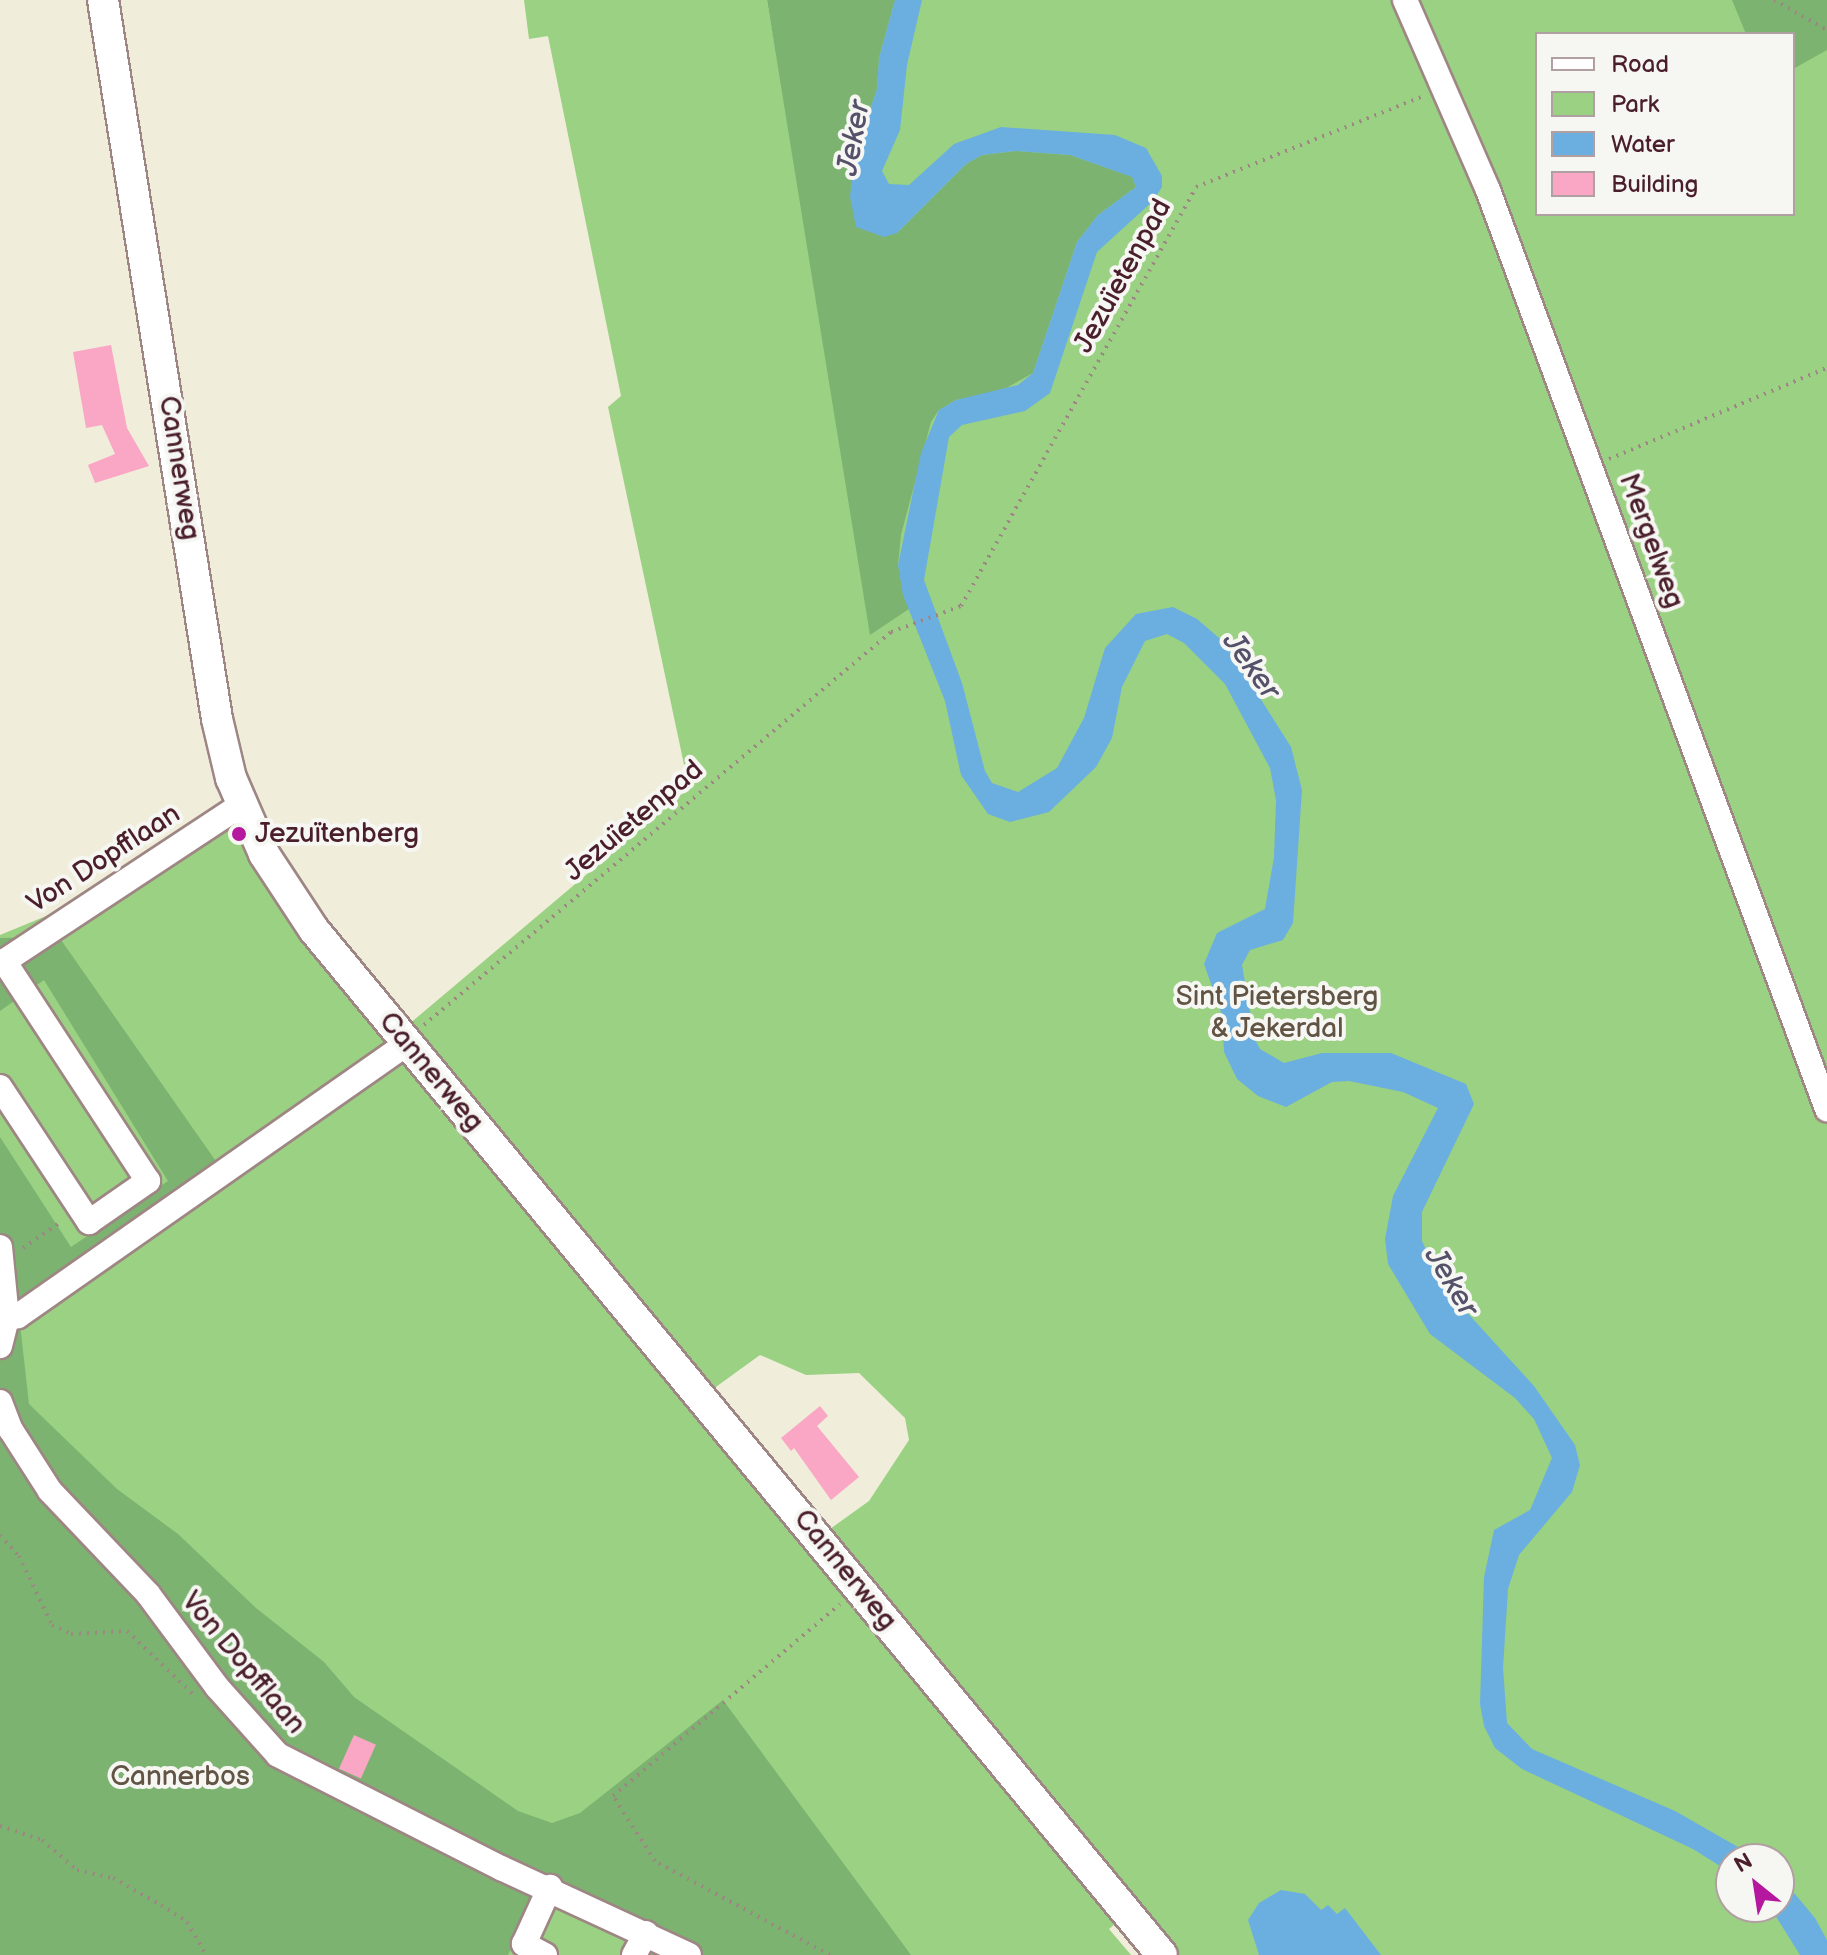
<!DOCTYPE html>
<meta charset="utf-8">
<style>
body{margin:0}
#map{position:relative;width:1827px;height:1955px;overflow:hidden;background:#f0eddb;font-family:"Balsamiq Sans",sans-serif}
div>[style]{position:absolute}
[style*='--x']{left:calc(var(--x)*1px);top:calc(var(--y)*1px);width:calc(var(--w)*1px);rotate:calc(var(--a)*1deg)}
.green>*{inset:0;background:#9bd182}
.forest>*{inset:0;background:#7cb370}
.water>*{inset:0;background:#6aafe0}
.building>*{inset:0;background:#faa6c5;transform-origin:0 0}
.path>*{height:4px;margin-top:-2px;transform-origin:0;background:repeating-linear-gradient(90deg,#9d8683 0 2px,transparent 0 8px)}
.roads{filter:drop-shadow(2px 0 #9d8683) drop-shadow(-2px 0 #9d8683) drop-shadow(0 2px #9d8683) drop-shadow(0 -2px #9d8683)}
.minor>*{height:24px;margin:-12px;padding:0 12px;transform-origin:12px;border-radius:12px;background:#fff}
.major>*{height:30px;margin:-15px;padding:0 15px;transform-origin:15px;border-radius:15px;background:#fff}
.dots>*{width:22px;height:22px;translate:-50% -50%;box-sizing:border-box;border:4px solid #f6f6f2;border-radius:50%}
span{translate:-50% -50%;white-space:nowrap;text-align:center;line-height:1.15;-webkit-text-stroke:8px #f6f6f2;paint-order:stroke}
.street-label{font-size:28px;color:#4a1f2b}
.poi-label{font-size:28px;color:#4a1f2b}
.left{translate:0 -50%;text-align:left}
.park-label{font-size:28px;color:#625445}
.water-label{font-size:30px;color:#55516a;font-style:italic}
.legend{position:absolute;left:1535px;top:32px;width:260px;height:184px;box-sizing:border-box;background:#f6f6f2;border:2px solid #b1a0a2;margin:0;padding:10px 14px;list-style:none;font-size:24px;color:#4a1f2b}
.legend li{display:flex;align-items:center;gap:16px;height:40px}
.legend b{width:40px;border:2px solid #b1a0a2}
.north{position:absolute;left:1715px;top:1843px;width:80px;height:80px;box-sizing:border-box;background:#f6f6f2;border:2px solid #b1a0a2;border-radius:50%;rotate:330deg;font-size:22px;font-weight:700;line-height:32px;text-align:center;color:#4a1f2b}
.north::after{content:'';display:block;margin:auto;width:28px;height:36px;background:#b5179e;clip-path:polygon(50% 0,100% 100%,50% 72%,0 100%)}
</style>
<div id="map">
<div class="green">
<div style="clip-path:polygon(evenodd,524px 0,767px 0,790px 136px,771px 0,1827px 0,1827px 1955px,1141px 1955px,1115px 1924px,1109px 1929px,1131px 1955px,0 1955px,0 935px,51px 914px,223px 804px,408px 1025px,689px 788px,608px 407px,621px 396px,548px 36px,529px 39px,524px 0,1537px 34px,1793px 34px,1793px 214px,1537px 214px,1537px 34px,524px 0,760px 1355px,806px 1375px,859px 1373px,905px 1418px,909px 1440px,869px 1501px,830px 1529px,713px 1389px,760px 1355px,524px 0,1731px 1859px,1779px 1859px,1779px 1907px,1731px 1907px,1731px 1859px)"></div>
</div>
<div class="forest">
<div style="clip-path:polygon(767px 0,895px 0,879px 58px,877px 89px,854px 157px,897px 233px,966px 164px,982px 155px,1016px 151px,1070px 155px,1133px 177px,1136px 187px,1098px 215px,1077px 242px,1033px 373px,1001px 391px,956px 400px,939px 410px,931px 422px,901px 535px,898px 565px,909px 609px,870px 635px)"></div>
<div style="clip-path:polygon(1732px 0,1827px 0,1827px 50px,1793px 69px,1793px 34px,1746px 34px)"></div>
<div style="clip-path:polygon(59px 937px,227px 1177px,20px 1324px,29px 1404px,117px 1489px,178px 1534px,256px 1608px,324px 1662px,354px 1697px,518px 1811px,552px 1823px,580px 1813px,723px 1700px,911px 1955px,652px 1955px,538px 1896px,508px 1955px,0 1955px,0 1137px,71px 1247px,168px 1181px,44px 980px,0 1011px,0 938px)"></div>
</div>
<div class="water">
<div style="clip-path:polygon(895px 0,922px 0,907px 65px,900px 130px,882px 171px,889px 184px,909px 185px,954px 144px,1001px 127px,1115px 135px,1146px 148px,1162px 176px,1162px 187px,1153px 201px,1097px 252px,1050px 393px,1025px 411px,962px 425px,949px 437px,924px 580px,962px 683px,985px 771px,992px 783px,1018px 792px,1057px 768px,1084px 718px,1105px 648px,1136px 614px,1173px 607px,1197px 619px,1226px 644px,1291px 747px,1302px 790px,1293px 923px,1283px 940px,1250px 950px,1242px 965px,1255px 1039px,1260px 1049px,1284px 1063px,1322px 1053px,1391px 1053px,1466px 1084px,1474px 1104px,1422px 1212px,1422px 1241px,1443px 1286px,1534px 1386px,1575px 1445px,1580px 1465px,1572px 1492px,1519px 1555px,1508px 1589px,1503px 1668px,1507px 1723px,1532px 1749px,1675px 1811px,1759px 1859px,1731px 1859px,1731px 1873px,1693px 1849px,1522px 1769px,1495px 1748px,1484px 1726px,1480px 1704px,1484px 1577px,1494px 1530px,1530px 1510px,1552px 1458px,1534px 1419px,1515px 1398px,1430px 1334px,1388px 1264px,1385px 1239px,1393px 1196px,1438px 1108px,1403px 1092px,1349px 1081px,1332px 1082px,1286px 1107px,1258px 1096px,1237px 1079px,1224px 1052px,1222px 1015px,1204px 964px,1217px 933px,1265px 909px,1274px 857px,1276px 800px,1270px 768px,1225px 684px,1184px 643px,1167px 634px,1145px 641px,1122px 687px,1112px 738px,1096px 767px,1049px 812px,1010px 822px,988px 814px,961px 775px,945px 701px,903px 595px,898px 565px,921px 453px,939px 410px,956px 400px,1018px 385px,1033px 373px,1077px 242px,1098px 215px,1136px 187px,1132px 177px,1070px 155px,1016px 151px,982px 155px,966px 164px,897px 233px,884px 237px,856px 227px,850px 197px,854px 157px,877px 89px,879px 58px)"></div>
<div style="clip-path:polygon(1779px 1875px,1815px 1918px,1827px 1940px,1827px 1955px,1800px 1955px,1770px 1907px,1779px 1907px)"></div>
<div style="clip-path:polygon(1281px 1890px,1305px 1894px,1321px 1910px,1328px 1905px,1337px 1914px,1345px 1908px,1381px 1955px,1259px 1955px,1248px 1920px,1259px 1903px)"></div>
</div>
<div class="building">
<div style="clip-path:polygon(111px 345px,127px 428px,149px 466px,95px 483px,88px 465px,115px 454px,102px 425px,86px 428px,73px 352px)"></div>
<div style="clip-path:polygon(820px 1406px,828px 1416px,817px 1426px,859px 1477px,831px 1500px,794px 1448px,791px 1451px,781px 1438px)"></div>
<div style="left:354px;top:1735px;width:24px;height:37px;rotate:24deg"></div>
</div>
<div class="path">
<div style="--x:1774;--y:0;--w:61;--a:29.5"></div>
<div style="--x:1609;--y:459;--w:236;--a:-22.7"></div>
<div style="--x:424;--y:1025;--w:610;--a:-40.08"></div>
<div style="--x:891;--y:632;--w:75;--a:-20.4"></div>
<div style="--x:961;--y:606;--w:480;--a:-60.7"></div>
<div style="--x:1196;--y:187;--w:245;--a:-21.8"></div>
<div style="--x:23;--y:1248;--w:47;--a:-34.7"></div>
<div style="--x:0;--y:1535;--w:28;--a:48"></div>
<div style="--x:19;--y:1556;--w:76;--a:64.4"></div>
<div style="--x:52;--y:1625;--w:21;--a:25"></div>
<div style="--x:71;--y:1634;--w:56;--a:-3.1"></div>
<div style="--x:127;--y:1631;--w:91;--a:43.7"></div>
<div style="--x:0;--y:1826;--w:44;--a:18.4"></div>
<div style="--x:42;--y:1840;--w:46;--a:40.6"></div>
<div style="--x:77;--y:1870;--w:37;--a:13"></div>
<div style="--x:113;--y:1878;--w:55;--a:29.4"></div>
<div style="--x:161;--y:1905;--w:31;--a:33"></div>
<div style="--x:187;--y:1922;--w:38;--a:60"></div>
<div style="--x:830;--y:1955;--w:199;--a:-151.8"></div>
<div style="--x:655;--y:1861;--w:77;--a:-122.9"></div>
<div style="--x:613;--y:1796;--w:297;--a:-40.2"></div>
</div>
<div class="roads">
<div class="minor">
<div style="--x:1405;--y:0;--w:207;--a:66.4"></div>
<div style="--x:1488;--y:190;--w:980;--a:69.75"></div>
<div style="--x:0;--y:964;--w:289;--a:-33.4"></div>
<div style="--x:0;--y:1087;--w:162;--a:56.6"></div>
<div style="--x:89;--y:1222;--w:72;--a:-34.8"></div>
<div style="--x:148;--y:1181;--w:263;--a:-123.2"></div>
<div style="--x:0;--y:1247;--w:71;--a:84.4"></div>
<div style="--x:7;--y:1318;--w:29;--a:104"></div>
<div style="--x:7;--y:1318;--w:11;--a:-10"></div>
<div style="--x:18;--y:1316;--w:475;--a:-35"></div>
<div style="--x:0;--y:1402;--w:30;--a:69"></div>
<div style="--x:11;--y:1430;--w:72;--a:57.4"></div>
<div style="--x:50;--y:1491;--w:142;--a:46.4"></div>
<div style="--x:148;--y:1594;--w:116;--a:53.4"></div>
<div style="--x:217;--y:1687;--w:91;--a:48.1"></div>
<div style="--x:278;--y:1755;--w:250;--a:26.9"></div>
<div style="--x:501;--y:1868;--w:207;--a:24.8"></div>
<div style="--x:545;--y:1955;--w:24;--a:-152"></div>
<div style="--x:524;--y:1944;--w:63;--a:-65.5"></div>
<div style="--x:634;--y:1955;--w:25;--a:-61"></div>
</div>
<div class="major">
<div style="--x:103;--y:0;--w:728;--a:80.99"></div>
<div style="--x:217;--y:719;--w:61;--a:76.7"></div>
<div style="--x:231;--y:778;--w:83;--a:66.5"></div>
<div style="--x:264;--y:854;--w:91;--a:56.7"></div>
<div style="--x:314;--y:930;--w:1330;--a:50.4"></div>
</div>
</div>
<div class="dots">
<div style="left:239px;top:834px;background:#b5179e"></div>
</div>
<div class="street-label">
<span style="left:1123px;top:276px;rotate:-61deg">Jezuïetenpad</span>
<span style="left:179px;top:468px;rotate:81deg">Cannerweg</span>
<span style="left:1651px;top:541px;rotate:70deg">Mergelweg</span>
<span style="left:634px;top:821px;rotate:-40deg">Jezuïetenpad</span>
<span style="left:104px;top:859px;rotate:-33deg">Von Dopfflaan</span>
<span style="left:431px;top:1072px;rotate:50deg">Cannerweg</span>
<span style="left:845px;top:1570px;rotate:51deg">Cannerweg</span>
<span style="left:243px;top:1663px;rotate:50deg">Von Dopfflaan</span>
</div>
<div class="poi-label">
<span class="left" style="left:255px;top:834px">Jezuïtenberg</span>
</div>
<div class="park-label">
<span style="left:1277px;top:1013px">Sint Pietersberg<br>&amp; Jekerdal</span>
<span style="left:180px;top:1777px">Cannerbos</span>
</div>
<div class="water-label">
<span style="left:854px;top:138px;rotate:-80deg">Jeker</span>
<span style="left:1251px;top:666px;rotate:54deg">Jeker</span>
<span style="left:1451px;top:1282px;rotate:59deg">Jeker</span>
</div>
<ul class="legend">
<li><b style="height:10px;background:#fff"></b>Road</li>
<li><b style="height:22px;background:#9bd182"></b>Park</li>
<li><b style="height:22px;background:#6aafe0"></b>Water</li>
<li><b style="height:22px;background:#faa6c5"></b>Building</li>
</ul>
<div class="north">N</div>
</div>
